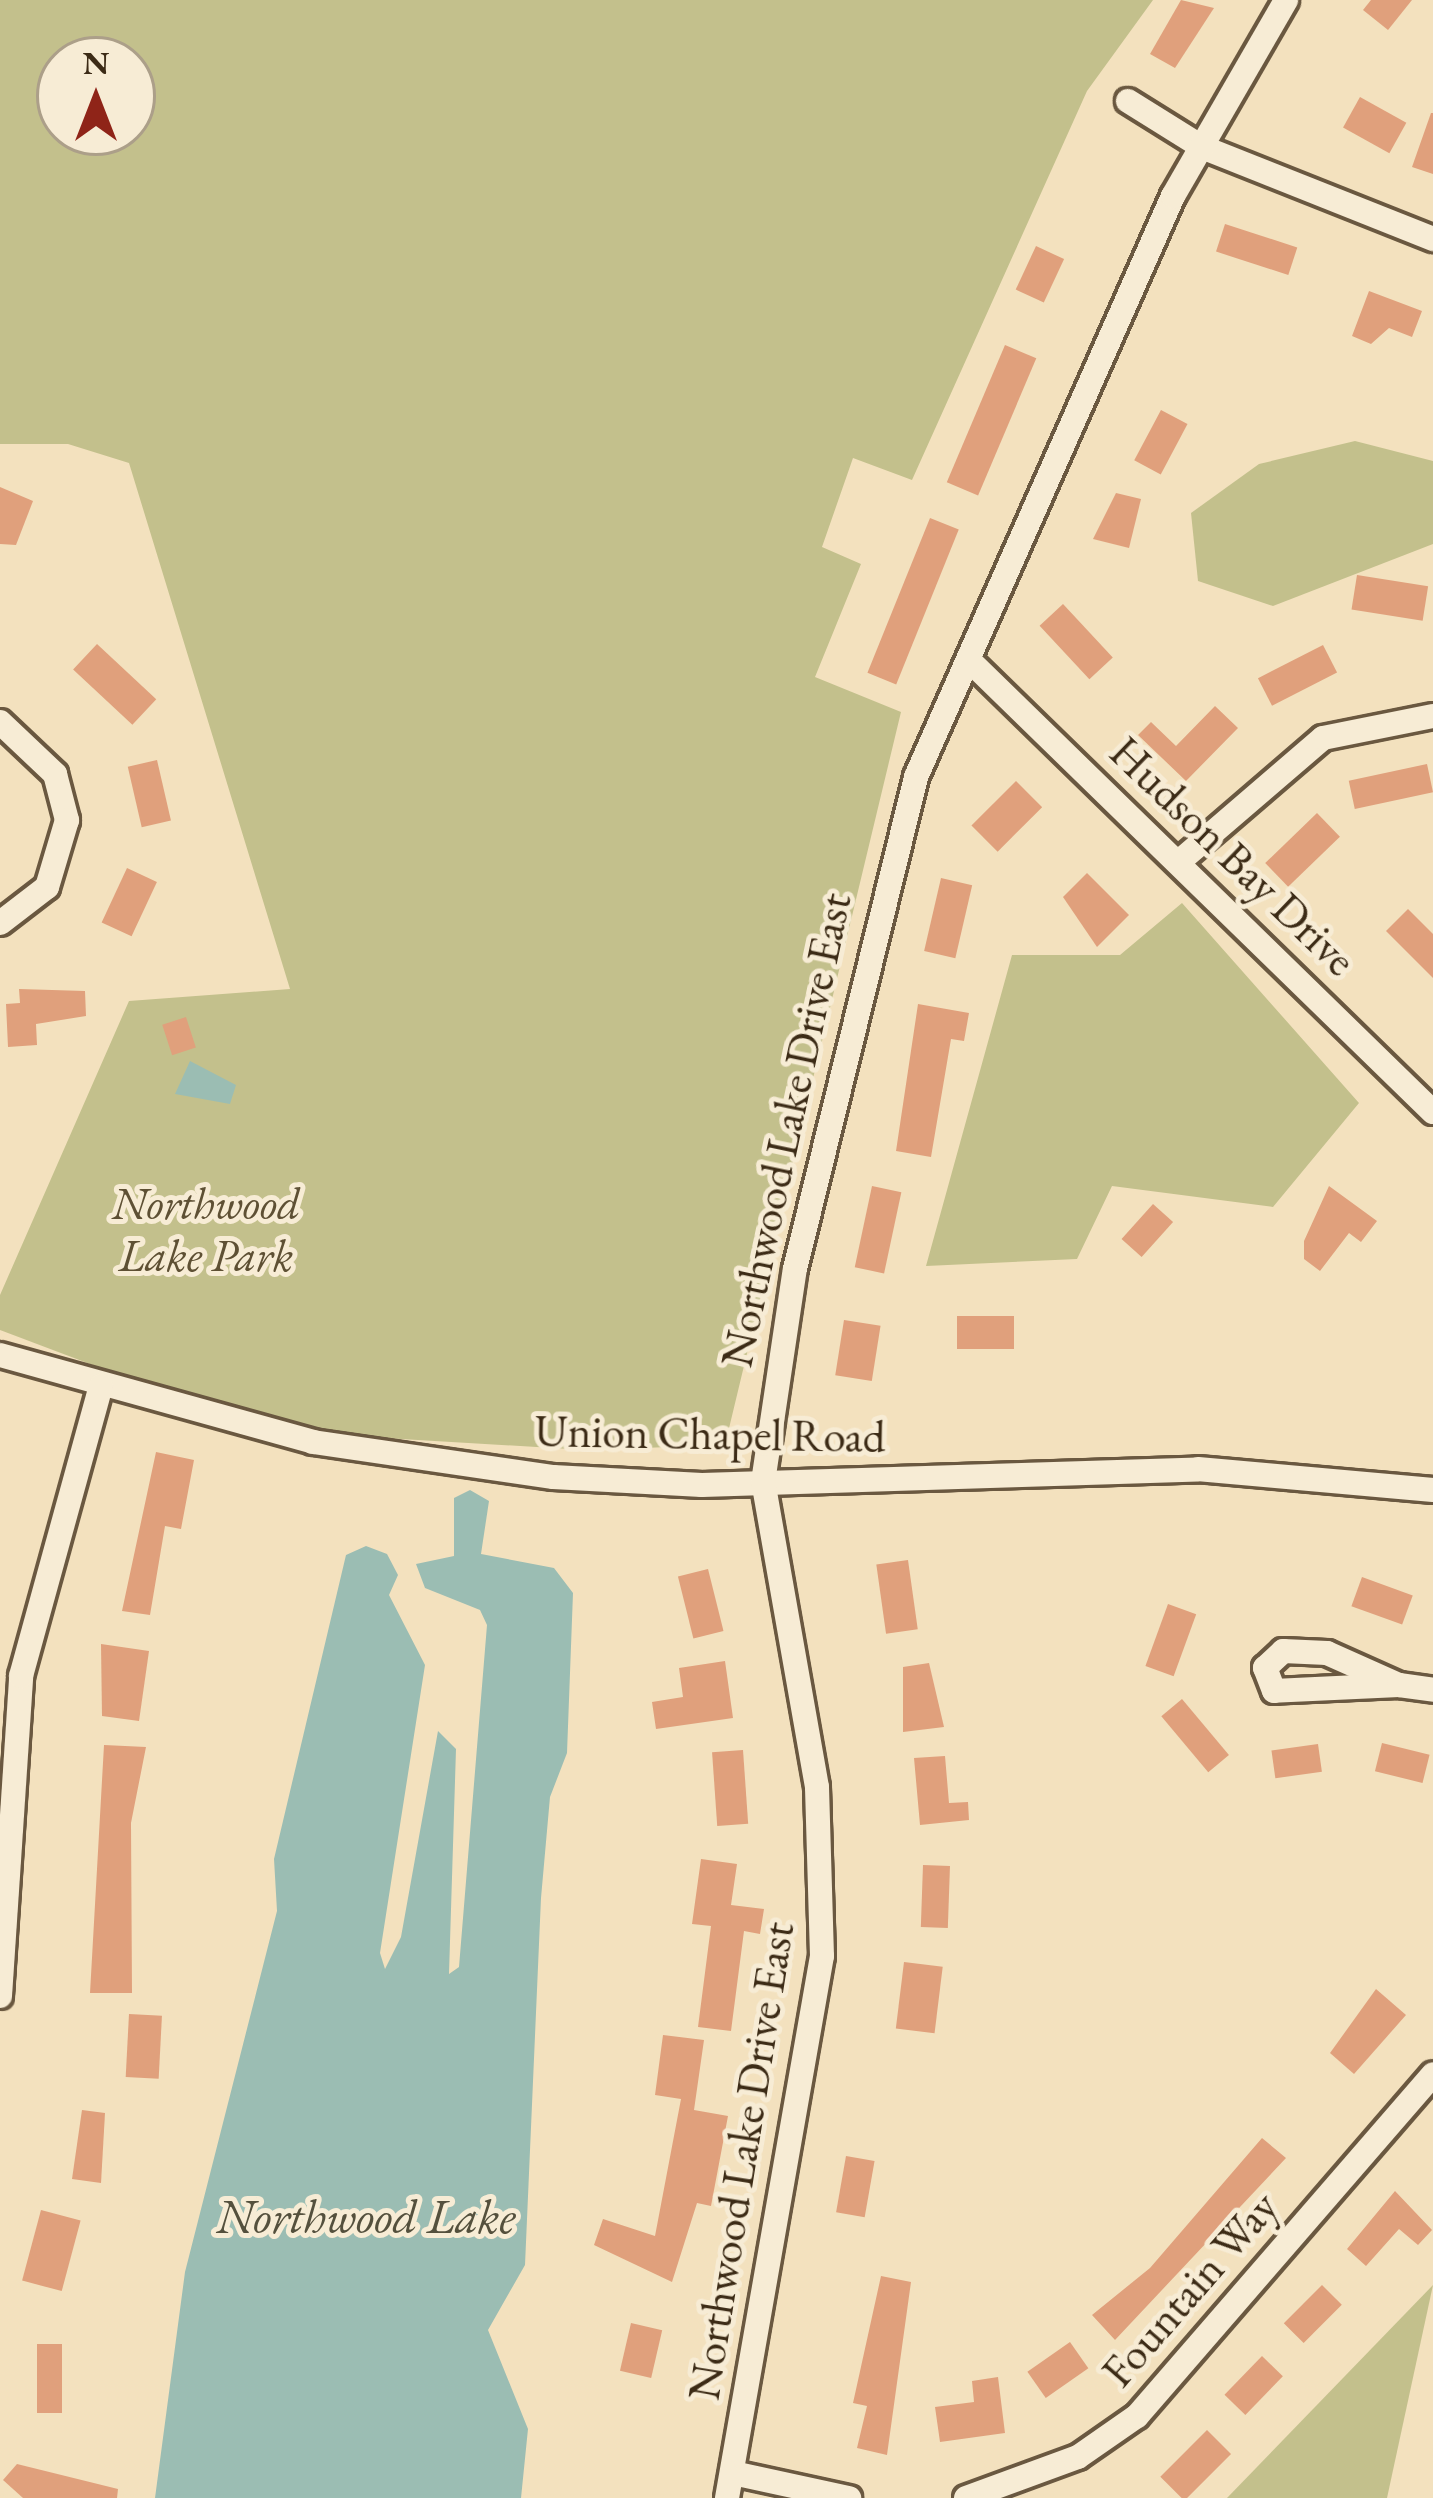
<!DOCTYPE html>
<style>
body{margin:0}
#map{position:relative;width:1433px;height:2498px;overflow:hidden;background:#f3e1be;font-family:"EB Garamond",serif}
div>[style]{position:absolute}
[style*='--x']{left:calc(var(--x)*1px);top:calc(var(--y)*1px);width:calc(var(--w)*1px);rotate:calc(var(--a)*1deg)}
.green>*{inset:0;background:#c3c08c}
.water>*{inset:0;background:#9bbdb3}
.building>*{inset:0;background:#e0a07c;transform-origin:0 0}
.roads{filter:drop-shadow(3px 0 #6a5840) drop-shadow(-3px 0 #6a5840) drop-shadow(0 3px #6a5840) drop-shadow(0 -3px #6a5840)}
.minor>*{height:24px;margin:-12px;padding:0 12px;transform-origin:12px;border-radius:12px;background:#f7ecd5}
span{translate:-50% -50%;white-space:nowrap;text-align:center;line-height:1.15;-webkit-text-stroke:10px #f7ecd5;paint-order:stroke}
.street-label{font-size:45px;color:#3c2b16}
.park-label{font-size:45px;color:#5e5034;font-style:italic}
.water-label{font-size:48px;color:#54503d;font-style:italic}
.north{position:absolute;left:36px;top:36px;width:120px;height:120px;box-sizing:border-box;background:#f7ecd5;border:3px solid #ac9f89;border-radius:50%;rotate:0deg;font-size:33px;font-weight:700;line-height:48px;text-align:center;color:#3c2b16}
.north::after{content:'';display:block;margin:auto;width:42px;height:54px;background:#8f2418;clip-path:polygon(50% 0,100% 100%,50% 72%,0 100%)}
</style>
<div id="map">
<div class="green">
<div style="clip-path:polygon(evenodd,0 0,1153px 0,1087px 91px,912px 480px,853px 458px,822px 547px,861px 564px,815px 677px,901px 712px,725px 1445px,586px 1450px,267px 1431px,0 1330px,0 1295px,129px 1001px,290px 989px,129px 463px,68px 444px,0 444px,0 0,60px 60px,132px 60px,132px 132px,60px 132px,60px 60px)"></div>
<div style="clip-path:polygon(1355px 441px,1433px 461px,1433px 544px,1273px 606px,1198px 581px,1191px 513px,1259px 464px)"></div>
<div style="clip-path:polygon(1182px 903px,1359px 1103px,1273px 1207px,1112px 1186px,1077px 1259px,926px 1266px,1012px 955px,1120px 955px)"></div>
<div style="clip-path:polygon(1433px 2285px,1387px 2498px,1227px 2498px)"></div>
</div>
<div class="water">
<div style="clip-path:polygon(190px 1061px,236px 1085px,230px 1104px,175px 1094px)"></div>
<div style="clip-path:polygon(470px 1490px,489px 1501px,481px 1554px,554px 1568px,573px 1593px,567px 1753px,550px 1797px,541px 1898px,525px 2265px,488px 2330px,528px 2429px,521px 2498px,155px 2498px,185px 2272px,277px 1911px,274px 1859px,346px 1555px,366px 1546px,387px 1554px,398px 1575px,389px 1595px,425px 1665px,380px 1953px,385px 1969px,401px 1937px,438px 1731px,456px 1749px,449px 1974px,459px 1967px,487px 1625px,480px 1610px,425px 1588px,416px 1564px,454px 1556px,454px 1498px)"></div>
</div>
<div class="building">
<div style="clip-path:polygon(1181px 0,1214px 8px,1175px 68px,1150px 54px)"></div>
<div style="clip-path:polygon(1371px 0,1412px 0,1388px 30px,1363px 10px)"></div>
<div style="left:1360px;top:97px;width:53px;height:35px;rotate:29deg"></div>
<div style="clip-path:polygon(1431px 113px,1433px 113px,1433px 174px,1412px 167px)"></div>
<div style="left:1225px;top:224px;width:76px;height:29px;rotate:18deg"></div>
<div style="left:1036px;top:246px;width:31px;height:48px;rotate:25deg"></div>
<div style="clip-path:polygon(1369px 291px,1422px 311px,1412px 337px,1389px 328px,1371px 344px,1352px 336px)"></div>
<div style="left:1005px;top:345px;width:34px;height:149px;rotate:23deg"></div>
<div style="left:1161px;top:410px;width:30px;height:57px;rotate:28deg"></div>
<div style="clip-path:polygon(0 487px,33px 501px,16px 545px,0 544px)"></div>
<div style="clip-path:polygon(1116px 493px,1141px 499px,1129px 548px,1093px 539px)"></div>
<div style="left:930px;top:518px;width:31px;height:167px;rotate:22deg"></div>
<div style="left:1357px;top:575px;width:72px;height:35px;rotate:9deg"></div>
<div style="left:1063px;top:604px;width:73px;height:32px;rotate:47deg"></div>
<div style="left:97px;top:644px;width:81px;height:35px;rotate:43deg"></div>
<div style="left:1323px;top:645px;width:31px;height:73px;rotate:63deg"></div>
<div style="clip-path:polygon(1215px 706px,1238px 728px,1186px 781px,1138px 735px,1151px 722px,1176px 746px)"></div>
<div style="left:157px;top:760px;width:62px;height:30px;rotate:77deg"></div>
<div style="left:1427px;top:764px;width:29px;height:80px;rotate:78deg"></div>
<div style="left:1016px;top:781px;width:37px;height:63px;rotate:45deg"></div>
<div style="left:1317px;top:813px;width:33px;height:72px;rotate:46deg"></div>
<div style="left:127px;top:868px;width:33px;height:60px;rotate:25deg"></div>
<div style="clip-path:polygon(1087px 873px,1129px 915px,1097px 947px,1063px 897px)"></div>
<div style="left:941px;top:878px;width:32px;height:75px;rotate:13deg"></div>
<div style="clip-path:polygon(1408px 909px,1433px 934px,1433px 978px,1386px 931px)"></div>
<div style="clip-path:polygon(19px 989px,85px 991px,86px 1016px,36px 1024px,37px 1045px,8px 1047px,6px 1004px,20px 1003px)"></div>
<div style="clip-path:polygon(918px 1004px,969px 1013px,964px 1041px,951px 1039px,931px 1157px,896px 1151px)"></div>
<div style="left:186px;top:1017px;width:32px;height:25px;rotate:72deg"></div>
<div style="left:872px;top:1186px;width:30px;height:83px;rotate:12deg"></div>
<div style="clip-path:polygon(1329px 1186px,1377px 1221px,1361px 1242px,1349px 1233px,1320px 1271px,1304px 1259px,1304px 1241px)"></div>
<div style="left:1153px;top:1204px;width:27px;height:47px;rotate:42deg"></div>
<div style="left:957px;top:1316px;width:57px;height:33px"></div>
<div style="left:844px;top:1320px;width:37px;height:56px;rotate:9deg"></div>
<div style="clip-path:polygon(156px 1452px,194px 1460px,181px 1529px,165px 1526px,150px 1615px,122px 1611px)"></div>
<div style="left:908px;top:1560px;width:70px;height:32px;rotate:82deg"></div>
<div style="left:708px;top:1569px;width:64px;height:31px;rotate:76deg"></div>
<div style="left:1362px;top:1577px;width:54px;height:31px;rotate:20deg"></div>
<div style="left:1168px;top:1604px;width:30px;height:66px;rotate:20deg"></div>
<div style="clip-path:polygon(101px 1644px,149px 1651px,139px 1721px,102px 1716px)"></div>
<div style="clip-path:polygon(725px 1661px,733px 1718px,656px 1729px,652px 1702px,683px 1697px,679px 1668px)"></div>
<div style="clip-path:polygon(929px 1663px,944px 1727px,903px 1732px,903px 1667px)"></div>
<div style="left:1182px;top:1699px;width:73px;height:27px;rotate:50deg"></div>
<div style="left:1382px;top:1743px;width:49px;height:29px;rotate:14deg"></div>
<div style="left:1318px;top:1744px;width:28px;height:47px;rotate:82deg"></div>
<div style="clip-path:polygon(104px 1745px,146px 1747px,131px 1823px,132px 1993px,90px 1993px)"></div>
<div style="left:743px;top:1750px;width:74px;height:31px;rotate:86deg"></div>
<div style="clip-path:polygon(945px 1756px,949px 1803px,968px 1802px,969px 1820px,920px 1825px,914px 1758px)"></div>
<div style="clip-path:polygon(701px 1859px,737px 1864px,731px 1905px,764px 1909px,760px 1934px,744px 1931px,731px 2031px,698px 2027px,711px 1926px,692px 1924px)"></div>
<div style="left:923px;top:1865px;width:27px;height:62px;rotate:2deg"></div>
<div style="left:904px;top:1962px;width:39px;height:67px;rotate:7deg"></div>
<div style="clip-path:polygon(1376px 1989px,1406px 2015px,1354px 2074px,1330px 2053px)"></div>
<div style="left:129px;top:2014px;width:33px;height:63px;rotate:3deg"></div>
<div style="clip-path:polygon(663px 2035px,704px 2040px,694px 2110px,728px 2116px,711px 2206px,697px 2203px,672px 2282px,594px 2245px,603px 2219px,655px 2236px,681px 2099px,655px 2095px)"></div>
<div style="clip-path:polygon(82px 2110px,105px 2113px,101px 2183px,72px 2179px)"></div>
<div style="clip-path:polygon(1262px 2138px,1286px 2158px,1115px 2340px,1092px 2315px,1150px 2268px)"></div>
<div style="left:846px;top:2156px;width:29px;height:57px;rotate:10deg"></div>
<div style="clip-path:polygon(1395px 2191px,1432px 2230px,1418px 2245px,1399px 2229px,1366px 2266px,1347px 2249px)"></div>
<div style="left:41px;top:2210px;width:41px;height:73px;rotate:15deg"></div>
<div style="clip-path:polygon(881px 2276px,911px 2282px,887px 2455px,857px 2448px,867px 2406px,853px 2403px)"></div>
<div style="left:1322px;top:2285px;width:28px;height:54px;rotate:45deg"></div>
<div style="left:631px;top:2323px;width:32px;height:49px;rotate:13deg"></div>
<div style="left:1070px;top:2342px;width:32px;height:52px;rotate:55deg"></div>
<div style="left:62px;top:2344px;width:69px;height:25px;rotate:90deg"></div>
<div style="left:1262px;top:2356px;width:29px;height:54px;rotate:44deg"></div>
<div style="clip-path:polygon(998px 2377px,1005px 2433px,940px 2442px,935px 2407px,974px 2402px,972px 2381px)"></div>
<div style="left:1207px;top:2430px;width:34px;height:66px;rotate:45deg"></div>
<div style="clip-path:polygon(17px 2464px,118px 2489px,117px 2498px,23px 2498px,3px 2480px)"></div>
</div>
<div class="roads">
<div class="minor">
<div style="--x:1128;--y:101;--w:87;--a:31.9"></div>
<div style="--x:1202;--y:147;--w:249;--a:21.7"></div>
<div style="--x:971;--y:662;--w:645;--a:44.25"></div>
<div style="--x:0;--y:722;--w:76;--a:43.4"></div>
<div style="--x:55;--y:774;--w:48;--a:75.4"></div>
<div style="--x:67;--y:820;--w:70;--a:106.6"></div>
<div style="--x:47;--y:887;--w:59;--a:142.5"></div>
<div style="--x:1181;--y:860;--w:187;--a:-40.7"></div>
<div style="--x:1323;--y:738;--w:112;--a:-11.3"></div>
<div style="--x:0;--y:1355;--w:325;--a:15.5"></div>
<div style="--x:313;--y:1442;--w:243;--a:8.3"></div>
<div style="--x:553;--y:1477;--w:149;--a:3.1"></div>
<div style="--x:702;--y:1485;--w:496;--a:-1.8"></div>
<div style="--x:1198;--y:1469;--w:236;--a:5.1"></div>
<div style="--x:1283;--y:1651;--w:44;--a:2.6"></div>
<div style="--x:1327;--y:1653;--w:79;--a:24"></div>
<div style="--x:1399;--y:1685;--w:125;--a:177.3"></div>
<div style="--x:1274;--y:1691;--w:25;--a:-111"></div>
<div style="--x:1265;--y:1668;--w:25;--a:-43"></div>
<div style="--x:1399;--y:1685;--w:34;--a:8"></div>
<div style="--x:0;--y:1996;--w:321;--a:-86.2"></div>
<div style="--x:21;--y:1676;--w:301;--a:-74.6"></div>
<div style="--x:733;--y:2473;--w:119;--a:12.2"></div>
<div style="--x:727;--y:2498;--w:550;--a:-80.06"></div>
<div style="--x:822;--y:1956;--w:169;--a:-91.7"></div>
<div style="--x:817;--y:1787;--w:310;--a:-100"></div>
<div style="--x:763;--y:1482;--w:215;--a:-81.5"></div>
<div style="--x:795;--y:1269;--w:507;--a:-76.18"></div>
<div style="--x:916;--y:777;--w:635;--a:-66.14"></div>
<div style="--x:1173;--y:196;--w:226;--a:-60"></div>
<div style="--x:966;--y:2498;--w:119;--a:-20.1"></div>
<div style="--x:1078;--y:2457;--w:72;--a:-34.8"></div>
<div style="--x:1137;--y:2416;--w:452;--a:-49.1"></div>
</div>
</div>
<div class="street-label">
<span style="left:1233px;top:856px;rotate:44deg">Hudson Bay Drive</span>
<span style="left:786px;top:1130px;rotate:-78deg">Northwood Lake Drive East</span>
<span style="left:710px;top:1434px;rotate:1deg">Union Chapel Road</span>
<span style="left:741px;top:2161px;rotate:-81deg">Northwood Lake Drive East</span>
<span style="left:1190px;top:2289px;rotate:-49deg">Fountain Way</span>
</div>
<div class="park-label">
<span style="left:206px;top:1230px">Northwood<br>Lake Park</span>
</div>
<div class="water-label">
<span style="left:366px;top:2217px">Northwood Lake</span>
</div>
<div class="north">N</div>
</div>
